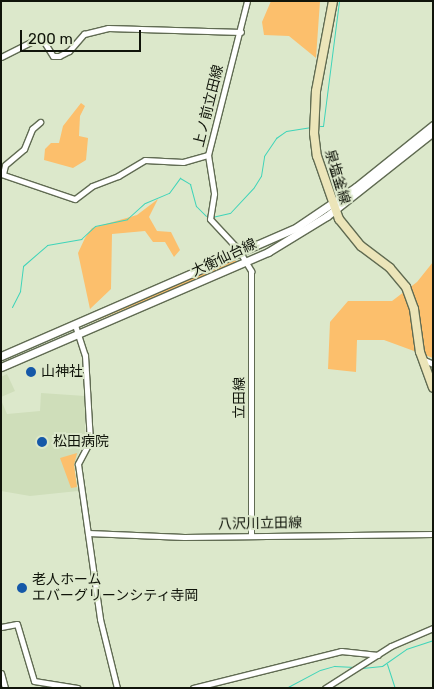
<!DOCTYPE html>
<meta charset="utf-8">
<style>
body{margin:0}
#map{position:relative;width:434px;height:689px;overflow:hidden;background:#dce8cb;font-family:Rubik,"Noto Sans JP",sans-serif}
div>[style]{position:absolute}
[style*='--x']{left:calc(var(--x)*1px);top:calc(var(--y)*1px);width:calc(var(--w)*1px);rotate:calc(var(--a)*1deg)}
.built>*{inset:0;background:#cfdeba}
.green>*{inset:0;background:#fcbf6c;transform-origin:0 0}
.stream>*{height:1px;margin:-0.5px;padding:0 0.5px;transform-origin:0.5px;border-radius:0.5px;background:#3fd4b9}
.roads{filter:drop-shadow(1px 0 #606b52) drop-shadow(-1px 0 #606b52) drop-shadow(0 1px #606b52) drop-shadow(0 -1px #606b52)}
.minor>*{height:5px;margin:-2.5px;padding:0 2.5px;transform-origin:2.5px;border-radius:2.5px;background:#fff}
.secondary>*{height:7px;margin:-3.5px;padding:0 3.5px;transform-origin:3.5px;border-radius:3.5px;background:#fff}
.primary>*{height:8px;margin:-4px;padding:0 4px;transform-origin:4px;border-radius:4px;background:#ece5b9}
.dots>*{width:14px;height:14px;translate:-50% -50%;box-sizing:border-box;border:2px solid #dce8cb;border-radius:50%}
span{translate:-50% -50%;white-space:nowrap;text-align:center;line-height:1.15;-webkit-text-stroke:4px #dce8cb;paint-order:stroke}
.street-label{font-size:14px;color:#10140a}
.poi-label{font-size:14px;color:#10140a}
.left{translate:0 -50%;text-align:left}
.frame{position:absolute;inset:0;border:2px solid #10140a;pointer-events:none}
.scale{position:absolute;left:20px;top:30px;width:121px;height:22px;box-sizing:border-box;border:2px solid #10140a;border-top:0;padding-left:6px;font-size:15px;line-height:18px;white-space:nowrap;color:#10140a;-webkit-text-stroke:4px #dce8cb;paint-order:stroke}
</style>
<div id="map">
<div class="built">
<div style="clip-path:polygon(7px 374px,15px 391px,1px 397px,1px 377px)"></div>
<div style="clip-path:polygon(41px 393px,85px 396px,85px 437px,74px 465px,78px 491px,30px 496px,1px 491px,1px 400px,7px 414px,40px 411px)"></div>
</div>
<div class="green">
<div style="clip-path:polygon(271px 1px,320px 1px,316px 58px,289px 36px,264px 35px,262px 22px)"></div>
<div style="clip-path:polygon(81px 103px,85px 106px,80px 116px,79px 136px,88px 138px,86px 160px,73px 168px,44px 160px,45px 149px,51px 143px,59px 143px,63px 126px)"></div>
<div style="clip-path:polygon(158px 199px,149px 217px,157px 231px,171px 232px,180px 250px,174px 257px,165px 242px,153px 242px,145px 231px,112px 234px,111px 289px,90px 309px,78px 253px,85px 238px,92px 228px,137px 215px)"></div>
<div style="left:235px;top:259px;width:5px;height:171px;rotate:68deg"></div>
<div style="clip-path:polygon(433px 262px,433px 358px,384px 340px,357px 340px,356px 372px,328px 369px,330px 322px,348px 301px,392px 301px,417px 282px)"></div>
<div style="clip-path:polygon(77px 453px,74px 465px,77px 487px,71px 488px,60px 458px)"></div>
</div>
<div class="stream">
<div style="--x:320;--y:126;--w:3;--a:0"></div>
<div style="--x:323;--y:126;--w:126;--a:-82.7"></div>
<div style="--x:212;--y:217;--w:18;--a:-13"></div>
<div style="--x:230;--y:213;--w:35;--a:-47"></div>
<div style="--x:254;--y:187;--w:13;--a:-58"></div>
<div style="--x:261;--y:176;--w:20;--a:-81"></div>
<div style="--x:264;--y:156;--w:22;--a:-56"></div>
<div style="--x:276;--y:138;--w:12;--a:-35"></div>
<div style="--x:286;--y:131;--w:24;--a:-9"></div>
<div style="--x:12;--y:307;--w:18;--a:-63"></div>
<div style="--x:20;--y:291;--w:25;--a:-83"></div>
<div style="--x:23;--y:266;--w:32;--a:-41"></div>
<div style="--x:47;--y:245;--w:35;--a:-10"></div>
<div style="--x:81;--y:239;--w:19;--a:-43"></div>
<div style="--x:95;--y:226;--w:33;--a:-12"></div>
<div style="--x:127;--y:219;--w:24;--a:-42"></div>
<div style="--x:145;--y:203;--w:26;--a:-23"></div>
<div style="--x:169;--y:193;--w:19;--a:-54"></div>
<div style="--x:180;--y:178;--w:12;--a:31"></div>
<div style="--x:190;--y:184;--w:23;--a:75"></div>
<div style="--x:196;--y:206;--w:14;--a:45"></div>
<div style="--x:387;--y:664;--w:25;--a:72"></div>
<div style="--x:362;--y:668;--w:20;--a:-6"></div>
<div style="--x:382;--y:666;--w:29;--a:-35"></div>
<div style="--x:406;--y:649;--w:28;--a:-18"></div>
<div style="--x:286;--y:688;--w:38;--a:-28"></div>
<div style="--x:320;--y:670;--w:15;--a:-16"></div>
<div style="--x:334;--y:666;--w:21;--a:3"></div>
</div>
<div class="roads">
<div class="minor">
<div style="--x:247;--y:1;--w:159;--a:104.2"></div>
<div style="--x:208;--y:155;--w:39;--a:81"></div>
<div style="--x:214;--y:194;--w:25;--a:99"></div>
<div style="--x:210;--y:219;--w:41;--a:47"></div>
<div style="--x:238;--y:249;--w:26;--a:59"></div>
<div style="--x:251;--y:271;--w:263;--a:90"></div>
<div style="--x:1;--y:57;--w:45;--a:-26.6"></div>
<div style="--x:41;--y:37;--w:22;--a:58"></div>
<div style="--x:53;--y:56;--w:6;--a:0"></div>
<div style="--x:59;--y:56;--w:11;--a:-27"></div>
<div style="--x:69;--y:51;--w:23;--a:-49"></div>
<div style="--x:84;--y:34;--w:25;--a:-14"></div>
<div style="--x:108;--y:28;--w:133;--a:1.7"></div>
<div style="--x:1;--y:174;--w:78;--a:18.7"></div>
<div style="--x:75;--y:199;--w:21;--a:-37"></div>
<div style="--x:92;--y:186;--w:28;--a:-21"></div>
<div style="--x:118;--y:176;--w:31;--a:-31"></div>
<div style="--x:145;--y:160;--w:38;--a:3"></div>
<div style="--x:183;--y:162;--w:26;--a:-16"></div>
<div style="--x:3;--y:174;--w:9;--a:-77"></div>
<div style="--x:5;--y:165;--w:25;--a:-40"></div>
<div style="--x:24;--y:149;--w:22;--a:-68"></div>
<div style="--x:32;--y:129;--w:11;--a:-41"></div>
<div style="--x:75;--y:325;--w:32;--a:72"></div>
<div style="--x:85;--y:355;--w:86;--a:86.7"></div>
<div style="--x:90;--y:441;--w:26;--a:118"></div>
<div style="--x:78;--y:464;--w:157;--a:81.9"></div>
<div style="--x:100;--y:619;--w:71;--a:76.2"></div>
<div style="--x:422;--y:359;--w:12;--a:24"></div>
<div style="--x:88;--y:533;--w:96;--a:2.4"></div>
<div style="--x:184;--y:537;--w:249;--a:-0.7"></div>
<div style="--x:1;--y:627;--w:16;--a:-11"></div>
<div style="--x:17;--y:624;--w:59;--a:73.4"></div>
<div style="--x:34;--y:681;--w:44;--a:9.2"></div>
<div style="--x:1;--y:673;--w:16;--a:75"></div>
<div style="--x:193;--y:688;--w:153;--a:-14"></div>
<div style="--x:341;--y:651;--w:37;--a:6"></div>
<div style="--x:325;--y:688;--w:78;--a:-32.5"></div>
<div style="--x:391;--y:646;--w:46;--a:-23.2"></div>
</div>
<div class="secondary">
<div style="--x:1;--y:356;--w:323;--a:-23.5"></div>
<div style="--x:297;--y:227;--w:71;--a:-34.1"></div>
<div style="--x:356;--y:187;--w:99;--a:-38.8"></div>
<div style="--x:1;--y:367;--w:291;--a:-23.3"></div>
<div style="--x:268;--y:252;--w:69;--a:-31.4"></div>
<div style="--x:327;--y:216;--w:135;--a:-38.4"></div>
</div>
<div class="primary">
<div style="--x:333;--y:1;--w:92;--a:100.7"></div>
<div style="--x:316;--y:91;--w:42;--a:92.7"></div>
<div style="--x:314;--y:133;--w:23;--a:83"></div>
<div style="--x:317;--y:156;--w:67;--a:70.8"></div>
<div style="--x:339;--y:219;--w:35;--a:51"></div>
<div style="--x:361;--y:246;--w:36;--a:37"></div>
<div style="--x:390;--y:268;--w:25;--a:50"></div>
<div style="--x:406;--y:287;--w:23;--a:70"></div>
<div style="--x:414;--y:309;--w:43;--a:82.1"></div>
<div style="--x:420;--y:352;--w:38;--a:70"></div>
</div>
</div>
<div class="dots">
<div style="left:31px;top:372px;background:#1558a8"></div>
<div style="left:42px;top:442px;background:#1558a8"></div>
<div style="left:22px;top:588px;background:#1558a8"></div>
</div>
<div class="street-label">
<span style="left:209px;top:106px;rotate:-76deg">上ノ前立田線</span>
<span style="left:337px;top:177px;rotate:73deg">泉塩釜線</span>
<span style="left:224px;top:258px;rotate:-25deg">大衡仙台線</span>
<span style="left:240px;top:398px;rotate:-90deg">立田線</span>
<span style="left:260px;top:524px;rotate:-1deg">八沢川立田線</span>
</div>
<div class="poi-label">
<span class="left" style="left:41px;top:372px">山神社</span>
<span class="left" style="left:53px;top:442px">松田病院</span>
<span class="left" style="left:32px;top:588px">老人ホーム<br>エバーグリーンシティ寺岡</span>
</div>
<div class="frame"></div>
<div class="scale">200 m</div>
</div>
